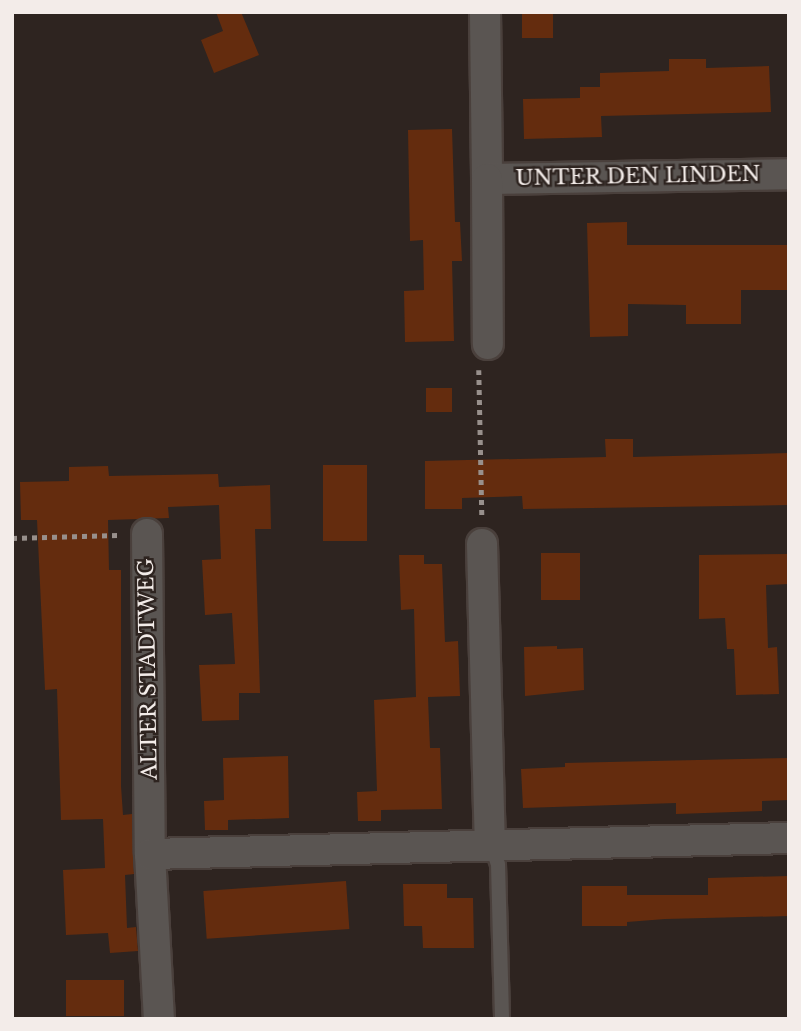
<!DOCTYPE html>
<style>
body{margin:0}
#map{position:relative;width:801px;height:1031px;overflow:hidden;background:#2e2420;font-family:"Libre Baskerville",serif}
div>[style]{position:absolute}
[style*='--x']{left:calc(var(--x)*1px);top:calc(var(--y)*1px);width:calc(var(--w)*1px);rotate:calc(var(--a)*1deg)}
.building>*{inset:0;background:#642c0e;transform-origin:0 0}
.path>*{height:4.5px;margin-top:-2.25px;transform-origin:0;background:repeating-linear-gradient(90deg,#98908c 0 5px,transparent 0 10px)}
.roads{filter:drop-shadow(2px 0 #4a403c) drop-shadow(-2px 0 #4a403c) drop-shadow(0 2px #4a403c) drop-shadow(0 -2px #4a403c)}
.service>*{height:14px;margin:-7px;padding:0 7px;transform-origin:7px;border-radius:7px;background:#5a5552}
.minor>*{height:30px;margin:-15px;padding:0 15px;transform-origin:15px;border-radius:15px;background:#5a5552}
span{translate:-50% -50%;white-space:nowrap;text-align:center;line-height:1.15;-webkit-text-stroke:5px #2e2420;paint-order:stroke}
.street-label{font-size:21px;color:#f3ece9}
.frame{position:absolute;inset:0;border:14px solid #f3ece9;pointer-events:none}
</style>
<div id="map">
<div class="building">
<div style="clip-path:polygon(216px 12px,241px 12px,259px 55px,214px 73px,201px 40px,223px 31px)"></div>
<div style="left:522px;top:12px;width:31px;height:26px"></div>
<div style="clip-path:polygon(669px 59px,706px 59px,706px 68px,769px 66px,771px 112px,601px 116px,602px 137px,524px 139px,523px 99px,580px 98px,580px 87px,600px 87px,600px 73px,669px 71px)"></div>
<div style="clip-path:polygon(452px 129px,455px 222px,460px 222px,462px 261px,452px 261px,454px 341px,405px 342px,404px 291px,424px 290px,423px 240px,410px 241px,408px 130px)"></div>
<div style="clip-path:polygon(627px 222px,627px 245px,789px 245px,789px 290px,741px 290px,741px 324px,686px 324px,686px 305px,628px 304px,628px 336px,590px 337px,587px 223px)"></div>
<div style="left:426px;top:388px;width:26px;height:24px"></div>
<div style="clip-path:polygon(605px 439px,633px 439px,633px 457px,789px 453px,789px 505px,523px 509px,522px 496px,462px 498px,462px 509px,425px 509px,425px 461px,606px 457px)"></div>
<div style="left:323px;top:465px;width:44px;height:76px"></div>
<div style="clip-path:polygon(108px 466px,109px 476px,218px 474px,219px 487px,270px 485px,271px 529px,255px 529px,260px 693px,239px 693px,239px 720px,202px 721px,199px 665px,235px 664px,232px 613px,205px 615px,202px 560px,221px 559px,219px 505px,168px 507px,169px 518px,108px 520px,109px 570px,121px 570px,121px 786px,123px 815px,132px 814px,134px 874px,125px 875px,127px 928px,136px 927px,138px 951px,110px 953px,108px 933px,66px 935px,63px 870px,105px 868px,103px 819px,61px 820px,57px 689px,45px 690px,37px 520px,21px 520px,20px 482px,69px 481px,69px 467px)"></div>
<div style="left:541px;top:553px;width:39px;height:47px"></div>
<div style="clip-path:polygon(789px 554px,789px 584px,766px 585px,768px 648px,777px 647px,779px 694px,736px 695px,734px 649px,727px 649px,725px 618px,699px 619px,699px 555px)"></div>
<div style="clip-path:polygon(399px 555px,424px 555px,424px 564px,442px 564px,445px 642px,458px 641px,460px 696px,428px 697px,430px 748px,440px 748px,442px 809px,381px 810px,381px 821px,358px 821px,357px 792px,377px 791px,374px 700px,416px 697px,414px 609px,401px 610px)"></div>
<div style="clip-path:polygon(557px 646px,557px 649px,583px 648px,584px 690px,525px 696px,524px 647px)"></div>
<div style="clip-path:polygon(288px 756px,289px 818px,228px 820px,228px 830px,205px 830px,204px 801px,224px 800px,223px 758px)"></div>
<div style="clip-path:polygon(789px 758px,789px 800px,762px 801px,762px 811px,676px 814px,676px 803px,523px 808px,521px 769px,565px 767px,565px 763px)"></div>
<div style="clip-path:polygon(789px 876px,789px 916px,665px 919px,627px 922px,627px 926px,582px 926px,582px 886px,627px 886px,627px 895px,708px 895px,708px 878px)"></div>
<div style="left:346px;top:881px;width:48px;height:143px;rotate:86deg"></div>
<div style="clip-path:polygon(403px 884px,447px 884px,447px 898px,473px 898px,474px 948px,423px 948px,422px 926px,404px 926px)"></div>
<div style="left:124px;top:980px;width:36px;height:58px;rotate:90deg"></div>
</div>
<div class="path">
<div style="--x:479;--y:370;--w:145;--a:88.8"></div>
<div style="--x:12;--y:538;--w:106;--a:-1.6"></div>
</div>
<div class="roads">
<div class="service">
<div style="--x:491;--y:844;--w:21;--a:71"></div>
<div style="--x:498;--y:864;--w:155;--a:88.5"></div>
</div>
<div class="minor">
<div style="--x:485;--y:12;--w:167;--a:89.3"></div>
<div style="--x:487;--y:179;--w:302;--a:-0.9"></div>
<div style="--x:487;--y:179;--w:165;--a:89.7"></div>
<div style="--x:147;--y:534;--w:320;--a:89.5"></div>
<div style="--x:150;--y:854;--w:165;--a:86.9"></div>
<div style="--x:482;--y:544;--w:299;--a:88.5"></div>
<div style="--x:150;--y:854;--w:639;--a:-1.43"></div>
</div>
</div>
<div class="street-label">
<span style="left:638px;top:176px;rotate:-1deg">UNTER DEN LINDEN</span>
<span style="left:148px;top:669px;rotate:-91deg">ALTER STADTWEG</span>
</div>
<div class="frame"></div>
</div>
